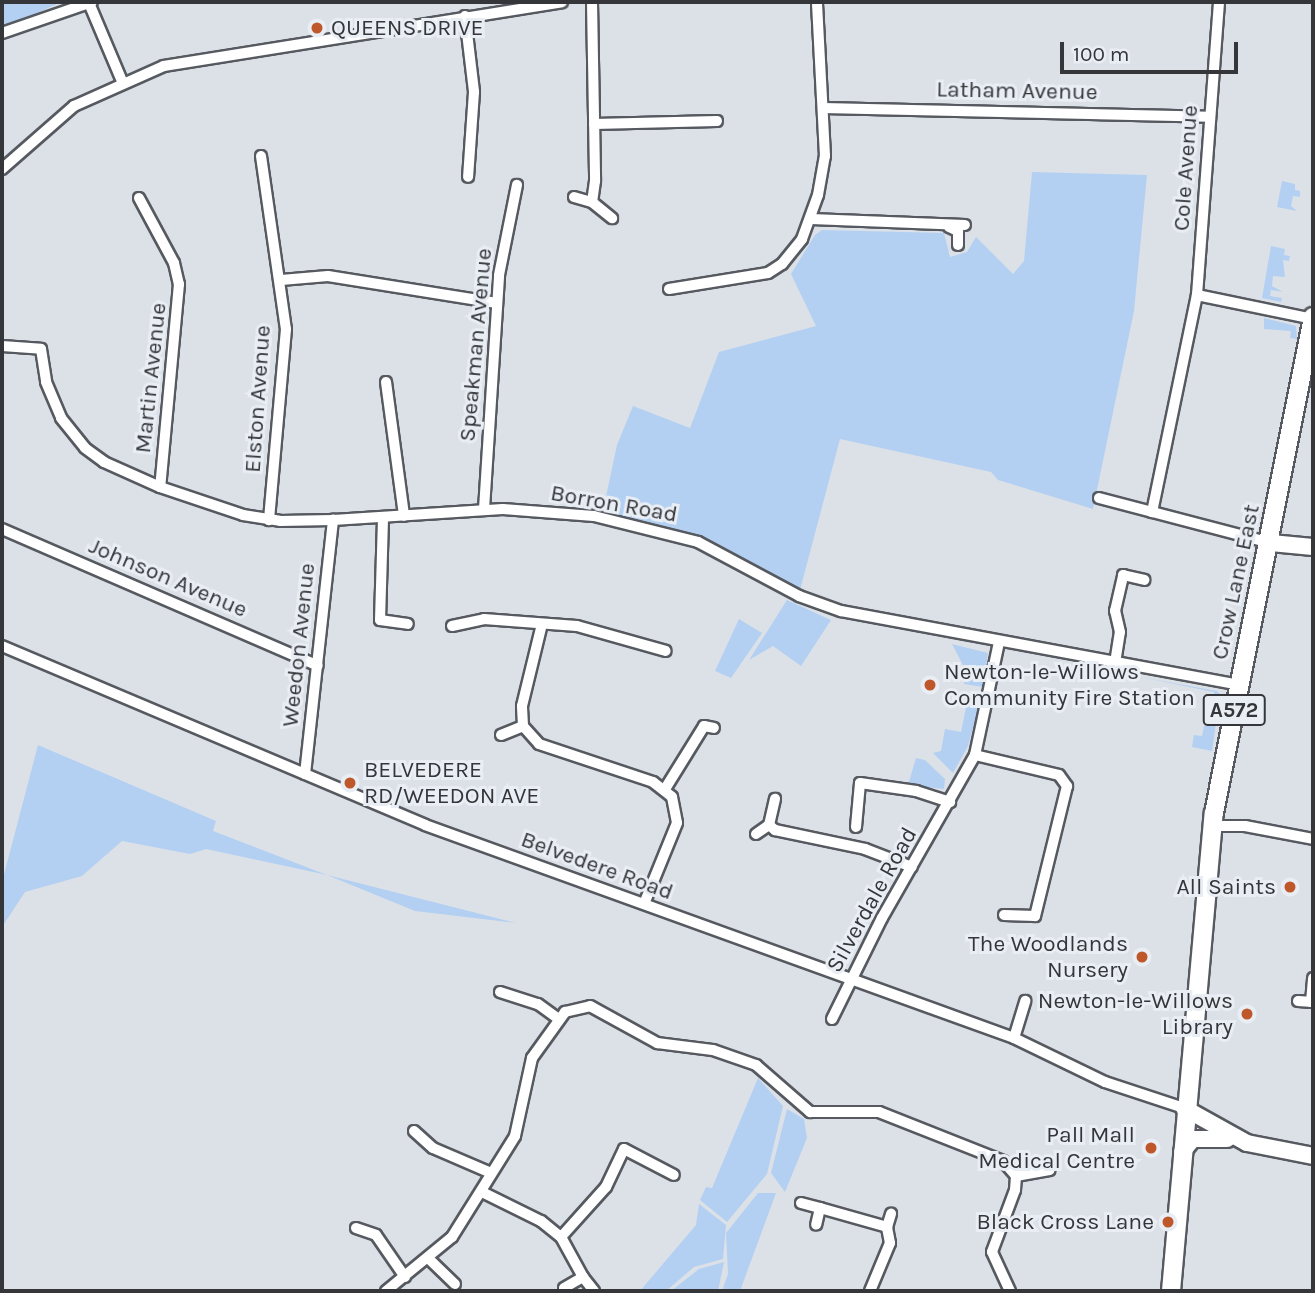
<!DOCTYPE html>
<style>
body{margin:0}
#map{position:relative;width:1315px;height:1293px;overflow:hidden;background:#dce1e8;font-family:Karla,sans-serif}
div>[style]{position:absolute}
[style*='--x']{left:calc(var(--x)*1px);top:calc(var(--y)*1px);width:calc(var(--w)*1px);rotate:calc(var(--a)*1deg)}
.green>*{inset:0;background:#b3d0f2}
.roads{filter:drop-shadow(2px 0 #565a60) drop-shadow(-2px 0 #565a60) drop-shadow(0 2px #565a60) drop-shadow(0 -2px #565a60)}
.street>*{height:10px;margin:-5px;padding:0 5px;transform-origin:5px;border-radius:5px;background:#fff}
.secondary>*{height:16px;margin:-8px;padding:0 8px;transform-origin:8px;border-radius:8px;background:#fff}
.primary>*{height:18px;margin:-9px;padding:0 9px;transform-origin:9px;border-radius:9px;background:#fff}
.dots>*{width:19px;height:19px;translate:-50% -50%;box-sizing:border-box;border:4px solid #e9eef5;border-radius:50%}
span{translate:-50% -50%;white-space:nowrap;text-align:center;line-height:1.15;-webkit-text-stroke:6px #e9eef5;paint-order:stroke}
.shield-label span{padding:2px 5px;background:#e9eef5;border:2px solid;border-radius:5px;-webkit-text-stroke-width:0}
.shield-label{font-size:21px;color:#343639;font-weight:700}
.poi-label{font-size:23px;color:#343639}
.left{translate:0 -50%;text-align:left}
.right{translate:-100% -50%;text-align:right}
.street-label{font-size:23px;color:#343639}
.frame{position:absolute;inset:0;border:4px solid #343639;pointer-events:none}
.scale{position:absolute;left:1060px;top:42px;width:178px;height:32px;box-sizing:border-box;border:4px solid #343639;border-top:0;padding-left:9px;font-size:21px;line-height:24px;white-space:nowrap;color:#343639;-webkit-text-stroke:5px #e9eef5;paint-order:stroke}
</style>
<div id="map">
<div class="green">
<div style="clip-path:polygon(2px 2px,61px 2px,3px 29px)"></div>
<div style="clip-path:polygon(1032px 172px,1147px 175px,1134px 311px,1093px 509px,998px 480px,991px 472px,840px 439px,800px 590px,704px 539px,613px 516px,605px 501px,617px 445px,633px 406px,690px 428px,719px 352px,816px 326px,791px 274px,815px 235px,822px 230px,944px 233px,950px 257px,967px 252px,976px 237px,1013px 274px,1024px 261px)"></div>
<div style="clip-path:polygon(1282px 181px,1295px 184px,1295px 190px,1300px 191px,1300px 197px,1293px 196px,1291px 206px,1297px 211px,1277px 207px)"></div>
<div style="clip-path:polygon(1271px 246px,1285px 249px,1284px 255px,1290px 256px,1289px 261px,1283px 260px,1285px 277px,1273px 276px,1272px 286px,1283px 292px,1271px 290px,1270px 296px,1282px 298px,1281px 302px,1262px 298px)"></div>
<div style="clip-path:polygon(1264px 318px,1296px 326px,1297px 339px,1290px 338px,1291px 331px,1264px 329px)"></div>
<div style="clip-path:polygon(787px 600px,831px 620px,801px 666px,773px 646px,749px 660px)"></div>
<div style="clip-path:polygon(739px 619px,762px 633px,731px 678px,715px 671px)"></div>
<div style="clip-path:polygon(952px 644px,988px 653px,983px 687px,964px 684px,966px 671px)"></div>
<div style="clip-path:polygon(1140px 677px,1217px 691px,1220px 694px,1212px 751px,1192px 747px,1194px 735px,1202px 736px,1205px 721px,1210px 722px,1215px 709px,1214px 692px)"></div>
<div style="clip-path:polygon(963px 691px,982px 695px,968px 746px,953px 773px,933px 753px,941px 751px,945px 729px,961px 732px,968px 697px,962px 696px)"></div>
<div style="clip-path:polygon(38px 745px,216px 821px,213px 831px,327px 875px,516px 923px,415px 911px,327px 875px,206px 849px,190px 854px,122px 841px,82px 876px,25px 892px,2px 927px,2px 882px)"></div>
<div style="clip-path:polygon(916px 758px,925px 760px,945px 779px,944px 789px,908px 785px)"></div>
<div style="clip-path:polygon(758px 1078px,783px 1106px,767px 1174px,727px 1222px,700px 1200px,706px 1187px,712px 1188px)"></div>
<div style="clip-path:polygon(787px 1109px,804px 1119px,807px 1138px,785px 1192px,771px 1173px)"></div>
<div style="clip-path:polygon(758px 1193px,776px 1193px,740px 1291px,722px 1291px,728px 1274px,726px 1233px)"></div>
<div style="clip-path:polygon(699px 1204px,726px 1225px,723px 1259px,694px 1267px,666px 1291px,640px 1291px,696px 1225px)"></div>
<div style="clip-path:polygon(724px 1262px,718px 1291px,671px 1291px,699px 1269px)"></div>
</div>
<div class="roads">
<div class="street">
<div style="--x:592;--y:2;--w:179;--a:89"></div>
<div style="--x:595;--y:181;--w:21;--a:98"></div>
<div style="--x:89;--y:3;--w:85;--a:67.1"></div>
<div style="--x:465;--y:16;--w:77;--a:83.2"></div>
<div style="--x:474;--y:92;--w:85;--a:94"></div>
<div style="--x:2;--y:33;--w:95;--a:-19"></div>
<div style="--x:823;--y:108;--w:387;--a:1.3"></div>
<div style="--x:594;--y:124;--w:123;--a:-1.4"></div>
<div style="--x:261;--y:156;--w:175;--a:81.8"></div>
<div style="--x:286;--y:329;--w:192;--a:95.1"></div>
<div style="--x:2;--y:169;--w:96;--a:-41.2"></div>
<div style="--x:74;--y:106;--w:98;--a:-24"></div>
<div style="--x:164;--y:66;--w:403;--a:-9.1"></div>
<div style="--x:574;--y:197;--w:19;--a:16"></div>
<div style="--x:592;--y:202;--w:26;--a:39"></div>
<div style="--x:139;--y:198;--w:74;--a:61.7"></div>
<div style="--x:174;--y:263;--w:22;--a:77"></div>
<div style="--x:179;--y:284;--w:204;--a:95.3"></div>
<div style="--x:811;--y:219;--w:154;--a:2.2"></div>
<div style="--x:949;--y:227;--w:10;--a:24"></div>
<div style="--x:958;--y:231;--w:14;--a:90"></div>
<div style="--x:281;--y:280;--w:47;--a:-4.9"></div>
<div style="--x:328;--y:276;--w:171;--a:9.1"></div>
<div style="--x:669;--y:289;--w:100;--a:-9.2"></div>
<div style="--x:768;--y:273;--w:17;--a:-33"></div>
<div style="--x:782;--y:264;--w:32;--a:-51"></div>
<div style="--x:802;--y:239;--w:47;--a:-70"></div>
<div style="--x:818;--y:195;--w:40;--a:-80"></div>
<div style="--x:825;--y:156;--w:154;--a:-93"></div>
<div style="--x:1197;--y:295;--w:118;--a:11.7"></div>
<div style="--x:2;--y:346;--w:39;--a:4"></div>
<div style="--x:41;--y:349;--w:33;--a:81"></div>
<div style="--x:46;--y:382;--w:39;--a:67"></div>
<div style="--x:61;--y:418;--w:38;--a:51"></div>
<div style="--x:85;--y:448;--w:24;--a:36"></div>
<div style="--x:104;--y:462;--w:61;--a:24.1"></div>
<div style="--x:160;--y:487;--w:88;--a:18.6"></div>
<div style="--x:243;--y:515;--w:37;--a:9"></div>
<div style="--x:280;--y:521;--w:53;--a:-1.1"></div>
<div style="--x:333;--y:520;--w:170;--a:-3.7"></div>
<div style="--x:503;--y:509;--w:91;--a:4.4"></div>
<div style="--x:594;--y:516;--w:107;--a:14"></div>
<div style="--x:698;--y:542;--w:115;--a:28.1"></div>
<div style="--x:799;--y:596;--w:45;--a:19.7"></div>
<div style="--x:841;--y:611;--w:405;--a:10.5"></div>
<div style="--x:386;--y:382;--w:135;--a:82.3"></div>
<div style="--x:1099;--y:498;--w:178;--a:14.7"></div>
<div style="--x:484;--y:509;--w:234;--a:-86.3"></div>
<div style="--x:499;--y:275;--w:92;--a:-78.7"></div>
<div style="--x:1152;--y:512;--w:222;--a:-78.3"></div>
<div style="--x:1197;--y:295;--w:294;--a:-85.7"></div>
<div style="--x:383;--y:519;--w:101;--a:91.7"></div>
<div style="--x:380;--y:620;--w:28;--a:8"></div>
<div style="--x:2;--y:529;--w:344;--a:23.4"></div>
<div style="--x:452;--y:626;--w:33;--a:-12"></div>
<div style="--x:484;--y:619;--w:93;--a:4.3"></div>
<div style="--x:577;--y:626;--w:92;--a:15.7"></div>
<div style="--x:2;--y:646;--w:459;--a:22.9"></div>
<div style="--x:425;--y:825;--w:626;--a:19.88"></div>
<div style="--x:1014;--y:1038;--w:101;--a:25.8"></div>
<div style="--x:1105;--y:1082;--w:83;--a:18.2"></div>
<div style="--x:1115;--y:663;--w:31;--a:-81"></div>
<div style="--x:1120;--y:632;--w:22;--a:-103"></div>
<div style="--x:1115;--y:611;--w:37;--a:-77"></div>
<div style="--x:1123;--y:575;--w:22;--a:13"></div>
<div style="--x:523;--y:726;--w:20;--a:-93"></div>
<div style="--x:522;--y:706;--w:84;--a:-76.3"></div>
<div style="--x:501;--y:735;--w:24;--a:-22"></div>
<div style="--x:523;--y:726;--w:24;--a:48"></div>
<div style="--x:539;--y:744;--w:120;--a:18.4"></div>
<div style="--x:653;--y:782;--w:24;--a:38"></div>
<div style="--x:672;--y:797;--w:26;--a:79"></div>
<div style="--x:677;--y:823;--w:87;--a:112.2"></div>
<div style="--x:975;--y:755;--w:86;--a:13.4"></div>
<div style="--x:1059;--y:775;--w:14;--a:54"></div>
<div style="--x:1067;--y:786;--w:134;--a:103.8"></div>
<div style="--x:1035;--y:916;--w:31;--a:-178"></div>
<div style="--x:305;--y:774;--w:256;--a:-83.7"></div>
<div style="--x:665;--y:789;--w:74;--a:-58.2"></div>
<div style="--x:704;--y:726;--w:10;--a:11"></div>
<div style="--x:769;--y:825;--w:8;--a:40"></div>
<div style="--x:775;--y:830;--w:92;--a:11.9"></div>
<div style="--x:865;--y:849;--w:50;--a:21"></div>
<div style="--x:1212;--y:826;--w:33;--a:0"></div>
<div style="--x:1245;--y:826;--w:69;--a:10.8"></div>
<div style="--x:856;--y:827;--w:44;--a:-84.8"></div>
<div style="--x:860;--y:783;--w:57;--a:8.1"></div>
<div style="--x:916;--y:791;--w:36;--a:18"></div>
<div style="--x:756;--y:834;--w:16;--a:-35"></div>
<div style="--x:769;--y:825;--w:27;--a:-77"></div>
<div style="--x:500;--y:992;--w:40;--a:18"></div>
<div style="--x:538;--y:1004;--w:26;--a:36"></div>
<div style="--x:1298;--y:1001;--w:15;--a:4"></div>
<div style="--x:1311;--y:1002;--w:24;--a:-85"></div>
<div style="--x:832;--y:1019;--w:113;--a:-63.7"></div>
<div style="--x:882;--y:918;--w:188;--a:-60.3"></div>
<div style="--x:975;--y:755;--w:116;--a:-78"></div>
<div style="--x:1014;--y:1038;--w:39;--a:-73"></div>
<div style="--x:414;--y:1131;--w:25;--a:42"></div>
<div style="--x:433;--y:1148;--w:63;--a:23.3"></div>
<div style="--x:1016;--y:1176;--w:34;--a:-10"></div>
<div style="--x:1049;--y:1170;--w:8;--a:-104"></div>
<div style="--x:482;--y:1192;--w:66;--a:26.2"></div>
<div style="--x:541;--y:1221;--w:26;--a:39"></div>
<div style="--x:561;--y:1237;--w:46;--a:61.2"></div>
<div style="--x:583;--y:1277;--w:22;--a:150"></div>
<div style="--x:801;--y:1203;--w:20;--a:15"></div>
<div style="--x:820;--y:1208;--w:17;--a:103"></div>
<div style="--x:820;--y:1208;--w:70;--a:15.8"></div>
<div style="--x:356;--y:1228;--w:21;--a:19"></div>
<div style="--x:376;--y:1235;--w:51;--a:55.4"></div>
<div style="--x:561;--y:1237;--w:67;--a:-48"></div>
<div style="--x:606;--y:1187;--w:42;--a:-64.7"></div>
<div style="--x:624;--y:1149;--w:56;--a:27.5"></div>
<div style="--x:429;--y:1259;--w:36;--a:44"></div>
<div style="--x:583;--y:1277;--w:18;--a:52"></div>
<div style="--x:386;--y:1291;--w:85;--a:-39.3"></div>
<div style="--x:452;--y:1237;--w:119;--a:-58"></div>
<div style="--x:515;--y:1136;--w:80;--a:-77.7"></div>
<div style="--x:532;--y:1058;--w:57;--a:-54.3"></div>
<div style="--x:565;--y:1012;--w:26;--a:-13"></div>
<div style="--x:590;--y:1006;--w:77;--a:28.9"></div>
<div style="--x:657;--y:1043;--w:56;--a:7.1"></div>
<div style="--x:713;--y:1050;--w:46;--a:19.2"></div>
<div style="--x:756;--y:1065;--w:72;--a:41"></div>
<div style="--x:810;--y:1112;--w:69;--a:0"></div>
<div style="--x:879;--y:1112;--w:133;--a:21.6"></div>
<div style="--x:1003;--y:1161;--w:20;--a:49"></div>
<div style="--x:1016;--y:1176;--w:14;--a:94"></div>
<div style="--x:1015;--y:1190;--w:66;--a:110.4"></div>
<div style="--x:992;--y:1252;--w:43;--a:65.2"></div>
<div style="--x:870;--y:1291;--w:52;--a:-67.4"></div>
<div style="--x:890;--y:1243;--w:16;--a:-101"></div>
<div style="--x:887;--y:1227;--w:14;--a:-73"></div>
</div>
<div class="secondary">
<div style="--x:1271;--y:543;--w:42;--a:5.4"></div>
<div style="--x:1184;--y:1108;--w:72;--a:29.1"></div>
<div style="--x:1247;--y:1143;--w:67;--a:11.1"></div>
<div style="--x:1182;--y:1152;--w:17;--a:-50"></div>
<div style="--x:1193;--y:1139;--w:34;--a:0"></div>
</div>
<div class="primary">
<div style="--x:1171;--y:1291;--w:480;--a:-84.9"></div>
<div style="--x:1214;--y:813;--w:506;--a:-78.71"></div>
</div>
</div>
<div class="dots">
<div style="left:317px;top:28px;background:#be582a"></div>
<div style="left:930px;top:685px;background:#be582a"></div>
<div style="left:350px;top:783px;background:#be582a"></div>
<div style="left:1290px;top:887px;background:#be582a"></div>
<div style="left:1142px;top:957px;background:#be582a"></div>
<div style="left:1247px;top:1014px;background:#be582a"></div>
<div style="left:1151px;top:1148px;background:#be582a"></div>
<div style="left:1168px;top:1222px;background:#be582a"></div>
</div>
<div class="shield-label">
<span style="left:1234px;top:710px">A572</span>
</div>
<div class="poi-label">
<span class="left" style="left:331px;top:28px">QUEENS DRIVE</span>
<span class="left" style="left:944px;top:685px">Newton-le-Willows<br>Community Fire Station</span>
<span class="left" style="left:364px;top:783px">BELVEDERE<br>RD/WEEDON AVE</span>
<span class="right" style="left:1276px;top:887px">All Saints</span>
<span class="right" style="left:1128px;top:957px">The Woodlands<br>Nursery</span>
<span class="right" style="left:1233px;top:1014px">Newton-le-Willows<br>Library</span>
<span class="right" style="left:1135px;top:1148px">Pall Mall<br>Medical Centre</span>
<span class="right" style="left:1154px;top:1222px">Black Cross Lane</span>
</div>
<div class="street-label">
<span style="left:1017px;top:91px;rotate:1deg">Latham Avenue</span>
<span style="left:1186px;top:168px;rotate:-86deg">Cole Avenue</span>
<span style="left:476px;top:345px;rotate:-85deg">Speakman Avenue</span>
<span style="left:151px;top:378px;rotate:-84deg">Martin Avenue</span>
<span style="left:258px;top:399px;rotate:-86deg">Elston Avenue</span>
<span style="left:614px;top:504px;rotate:10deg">Borron Road</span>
<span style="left:168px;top:578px;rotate:23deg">Johnson Avenue</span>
<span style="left:1236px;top:582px;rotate:-78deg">Crow Lane East</span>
<span style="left:299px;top:645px;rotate:-84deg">Weedon Avenue</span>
<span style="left:597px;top:866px;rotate:20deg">Belvedere Road</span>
<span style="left:872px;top:900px;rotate:-61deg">Silverdale Road</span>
</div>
<div class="frame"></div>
<div class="scale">100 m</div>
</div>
